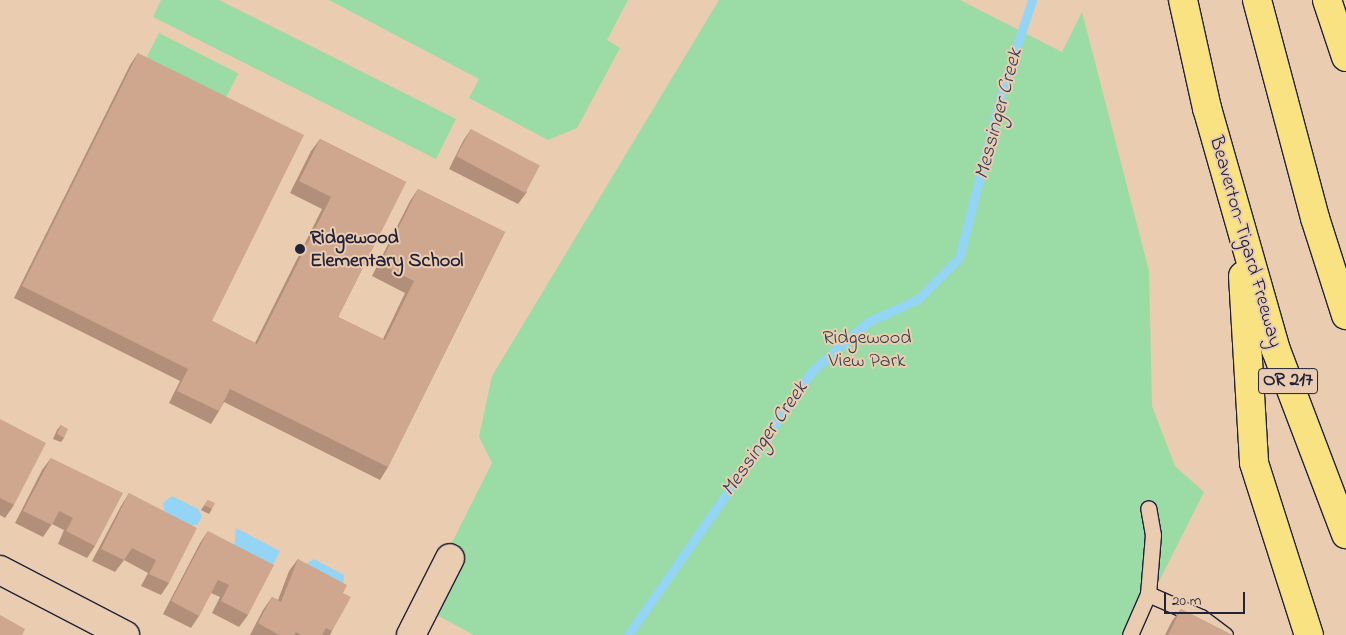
<!DOCTYPE html>
<style>
body{margin:0}
#map{position:relative;width:1346px;height:635px;overflow:hidden;background:#eacdb1;font-family:"Indie Flower",sans-serif}
div>[style]{position:absolute}
[style*='--x']{left:calc(var(--x)*1px);top:calc(var(--y)*1px);width:calc(var(--w)*1px);rotate:calc(var(--a)*1deg)}
.green>*{inset:0;background:#9adba6;transform-origin:0 0}
.water>*{inset:0;background:#94d5f5}
.stream>*{height:9px;margin:-4.5px;padding:0 4.5px;transform-origin:4.5px;border-radius:4.5px;background:#94d5f5}
.roads{filter:drop-shadow(1px 0 #22223b) drop-shadow(-1px 0 #22223b) drop-shadow(0 1px #22223b) drop-shadow(0 -1px #22223b)}
.service>*{height:15px;margin:-7.5px;padding:0 7.5px;transform-origin:7.5px;border-radius:7.5px;background:#eacdb1}
.minor>*{height:28px;margin:-14px;padding:0 14px;transform-origin:14px;border-radius:14px;background:#eacdb1}
.motorway>*{height:28px;margin:-14px;padding:0 14px;transform-origin:14px;border-radius:14px;background:#f8e281}
.wall>*{inset:0;background:#b28f7a}
.building>*{inset:0;background:#cfa68e;transform-origin:0 0}
.dots>*{width:14px;height:14px;translate:-50% -50%;box-sizing:border-box;border:2px solid #eacdb1;border-radius:50%}
span{translate:-50% -50%;white-space:nowrap;text-align:center;line-height:1.15;-webkit-text-stroke:4px #eacdb1;paint-order:stroke}
.shield-label span{padding:1px 4px;background:#eacdb1;border:1px solid;border-radius:4px;-webkit-text-stroke-width:0}
.shield-label{font-size:19px;color:#22223b;font-weight:700}
.poi-label{font-size:20px;color:#22223b;font-weight:700}
.left{translate:0 -50%;text-align:left}
.street-label{font-size:20px;color:#22223b}
.park-label{font-size:20px;color:#343e4b}
.water-label{font-size:21px;color:#333d57;font-style:italic}
.scale{position:absolute;left:1164px;top:592px;width:81px;height:22px;box-sizing:border-box;border:2px solid #22223b;border-top:0;padding-left:6px;font-size:15px;line-height:18px;white-space:nowrap;color:#22223b;-webkit-text-stroke:4px #eacdb1;paint-order:stroke}
</style>
<div id="map">
<div class="green">
<div style="clip-path:polygon(161px 0,219px 0,456px 119px,436px 159px,153px 17px)"></div>
<div style="clip-path:polygon(329px 0,628px 0,607px 40px,620px 48px,577px 128px,548px 140px,469px 98px,479px 79px)"></div>
<div style="clip-path:polygon(719px 0,960px 0,1062px 52px,1082px 12px,1149px 271px,1152px 406px,1175px 466px,1204px 492px,1132px 635px,474px 635px,420px 606px,492px 463px,479px 437px,492px 376px)"></div>
<div style="left:159px;top:33px;width:89px;height:37px;rotate:27deg"></div>
</div>
<div class="water">
<div style="clip-path:polygon(172px 496px,198px 509px,202px 516px,198px 524px,189px 527px,165px 514px,163px 503px)"></div>
<div style="clip-path:polygon(236px 528px,280px 551px,271px 569px,234px 549px)"></div>
<div style="clip-path:polygon(314px 559px,344px 575px,343px 587px,302px 566px)"></div>
</div>
<div class="stream">
<div style="--x:628;--y:635;--w:322;--a:-55.1"></div>
<div style="--x:812;--y:371;--w:74;--a:-41.2"></div>
<div style="--x:868;--y:322;--w:55;--a:-24.7"></div>
<div style="--x:918;--y:299;--w:58;--a:-45"></div>
<div style="--x:959;--y:258;--w:169;--a:-75.6"></div>
<div style="--x:1001;--y:94;--w:99;--a:-71.7"></div>
</div>
<div class="roads">
<div class="service">
<div style="--x:1148;--y:594;--w:58;--a:23.5"></div>
<div style="--x:1201;--y:617;--w:30;--a:37"></div>
<div style="--x:1130;--y:635;--w:45;--a:-66.3"></div>
<div style="--x:1148;--y:594;--w:59;--a:-85.2"></div>
<div style="--x:1153;--y:535;--w:27;--a:-100"></div>
</div>
<div class="minor">
<div style="--x:0;--y:570;--w:141;--a:27.5"></div>
<div style="--x:411;--y:635;--w:86;--a:-63.1"></div>
</div>
<div class="motorway">
<div style="--x:1183;--y:0;--w:111;--a:77.5"></div>
<div style="--x:1207;--y:108;--w:252;--a:74.1"></div>
<div style="--x:1276;--y:350;--w:197;--a:69.2"></div>
<div style="--x:1257;--y:0;--w:226;--a:75.1"></div>
<div style="--x:1315;--y:218;--w:102;--a:72.3"></div>
<div style="--x:1327;--y:0;--w:60;--a:71.6"></div>
<div style="--x:1243;--y:276;--w:187;--a:86.6"></div>
<div style="--x:1254;--y:463;--w:181;--a:72.3"></div>
</div>
</div>
<div class="wall">
<div style="clip-path:polygon(138px 53px,212px 321px,255px 343px,322px 209px,290px 193px,311px 151px,320px 139px,406px 182px,338px 317px,383px 339px,405px 293px,372px 276px,410px 201px,418px 189px,505px 232px,388px 467px,380px 480px,224px 402px,219px 411px,211px 424px,169px 403px,180px 381px,14px 298px,130px 65px)"></div>
<div style="clip-path:polygon(471px 129px,527px 192px,518px 204px,449px 169px,463px 141px)"></div>
<div style="clip-path:polygon(0 419px,14px 505px,5px 518px,0 515px)"></div>
<div style="clip-path:polygon(61px 425px,64px 438px,61px 442px,53px 439px,57px 430px)"></div>
<div style="clip-path:polygon(51px 458px,95px 546px,87px 558px,58px 544px,64px 530px,52px 524px,43px 537px,15px 523px,42px 470px)"></div>
<div style="clip-path:polygon(129px 493px,169px 583px,161px 595px,141px 586px,148px 573px,124px 560px,115px 572px,92px 561px,121px 506px)"></div>
<div style="clip-path:polygon(208px 500px,212px 509px,209px 514px,201px 510px)"></div>
<div style="clip-path:polygon(208px 531px,248px 615px,239px 627px,212px 613px,220px 597px,211px 593px,199px 616px,191px 628px,163px 614px,200px 543px)"></div>
<div style="clip-path:polygon(298px 559px,343px 593px,332px 631px,330px 635px,250px 635px,263px 610px,272px 597px,278px 600px,289px 571px)"></div>
<div style="clip-path:polygon(1181px 609px,1232px 635px,1165px 635px,1172px 621px)"></div>
</div>
<div class="building">
<div style="clip-path:polygon(138px 53px,304px 135px,212px 321px,257px 344px,331px 197px,299px 181px,320px 139px,406px 182px,338px 317px,385px 340px,414px 281px,380px 264px,418px 189px,505px 232px,388px 467px,230px 389px,219px 411px,177px 391px,188px 369px,22px 286px)"></div>
<div style="left:471px;top:129px;width:78px;height:31px;rotate:28deg"></div>
<div style="clip-path:polygon(0 419px,46px 443px,14px 505px,0 498px)"></div>
<div style="clip-path:polygon(61px 425px,68px 429px,64px 438px,57px 434px)"></div>
<div style="clip-path:polygon(51px 458px,123px 493px,95px 546px,66px 531px,73px 518px,59px 511px,52px 525px,23px 511px)"></div>
<div style="clip-path:polygon(129px 493px,197px 528px,169px 583px,149px 574px,156px 560px,132px 548px,124px 560px,101px 549px)"></div>
<div style="clip-path:polygon(208px 500px,215px 503px,212px 509px,204px 505px)"></div>
<div style="clip-path:polygon(208px 531px,274px 565px,248px 615px,221px 601px,229px 585px,218px 580px,199px 616px,171px 601px)"></div>
<div style="clip-path:polygon(298px 559px,347px 585px,343px 593px,351px 597px,332px 631px,326px 628px,322px 635px,301px 635px,296px 632px,294px 635px,279px 635px,258px 623px,272px 597px,281px 602px)"></div>
<div style="clip-path:polygon(1181px 609px,1232px 635px,1168px 635px)"></div>
<div style="clip-path:polygon(0 615px,25px 629px,22px 635px,0 635px)"></div>
</div>
<div class="dots">
<div style="left:300px;top:249px;background:#22223b"></div>
</div>
<div class="shield-label">
<span style="left:1288px;top:381px">OR 217</span>
</div>
<div class="poi-label">
<span class="left" style="left:310px;top:250px">Ridgewood<br>Elementary School</span>
</div>
<div class="street-label">
<span style="left:1245px;top:242px;rotate:74deg">Beaverton-Tigard Freeway</span>
</div>
<div class="park-label">
<span style="left:867px;top:350px">Ridgewood<br>View Park</span>
</div>
<div class="water-label">
<span style="left:999px;top:114px;rotate:-75deg">Messinger Creek</span>
<span style="left:765px;top:439px;rotate:-55deg">Messinger Creek</span>
</div>
<div class="scale">20 m</div>
</div>
